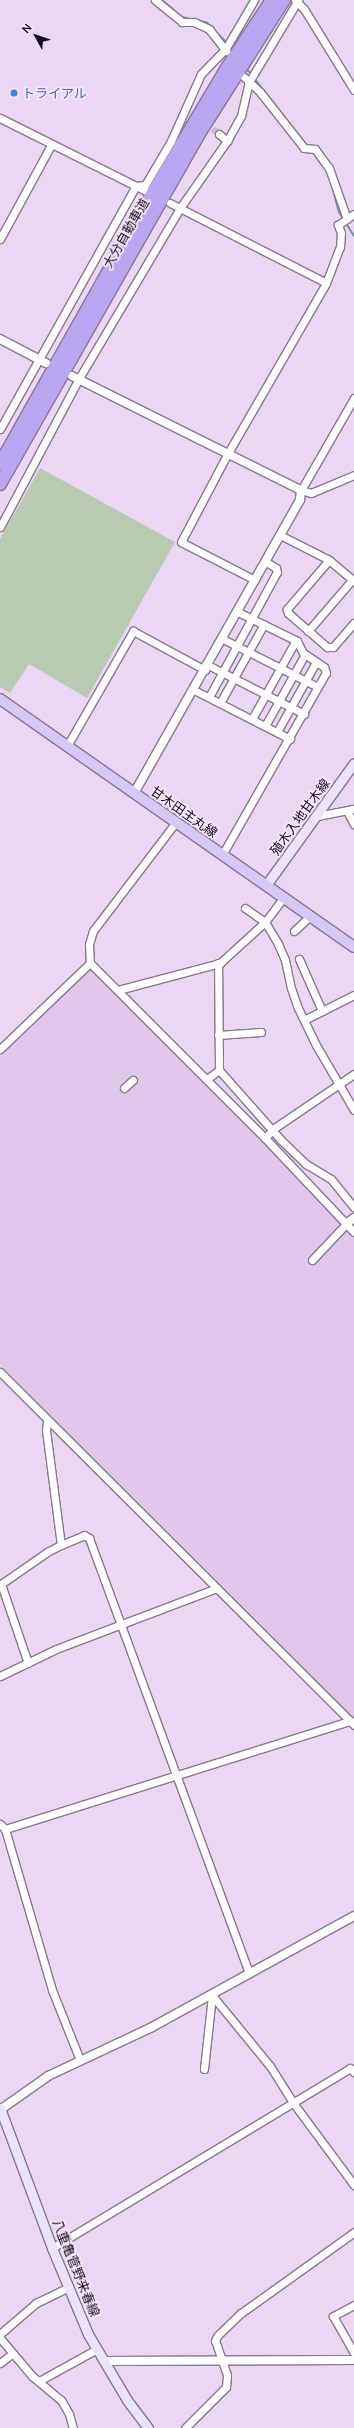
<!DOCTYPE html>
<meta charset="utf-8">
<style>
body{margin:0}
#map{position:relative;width:354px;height:2428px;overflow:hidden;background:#ebd6f4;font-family:Manrope,"Noto Sans JP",sans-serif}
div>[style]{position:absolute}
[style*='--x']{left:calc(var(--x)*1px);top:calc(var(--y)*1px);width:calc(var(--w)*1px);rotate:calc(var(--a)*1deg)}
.built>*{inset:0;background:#e0c7eb}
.green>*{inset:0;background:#b8cab2}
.stream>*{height:2px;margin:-1px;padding:0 1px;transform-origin:1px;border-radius:1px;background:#778fae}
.minor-tunnel>*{height:7px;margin-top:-3.5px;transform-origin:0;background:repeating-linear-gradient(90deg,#cbb8d3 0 7px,transparent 0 10.5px)}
.roads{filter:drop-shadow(1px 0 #8a7792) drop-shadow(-1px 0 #8a7792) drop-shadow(0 1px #8a7792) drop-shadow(0 -1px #8a7792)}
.minor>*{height:7px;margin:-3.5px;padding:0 3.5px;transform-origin:3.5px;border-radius:3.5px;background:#fff}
.tertiary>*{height:8px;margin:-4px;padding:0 4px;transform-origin:4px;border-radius:4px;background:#fff}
.secondary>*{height:9px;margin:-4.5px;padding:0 4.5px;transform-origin:4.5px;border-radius:4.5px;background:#eae4fb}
.primary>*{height:10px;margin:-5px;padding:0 5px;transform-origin:5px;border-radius:5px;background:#d5caf7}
.motorway>*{height:12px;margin:-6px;padding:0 6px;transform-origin:6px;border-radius:6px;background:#b9a6f1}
.dots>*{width:11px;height:11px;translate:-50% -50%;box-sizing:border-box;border:2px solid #f6e5fd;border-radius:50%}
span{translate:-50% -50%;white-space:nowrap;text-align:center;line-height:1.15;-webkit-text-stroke:3.5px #f6e5fd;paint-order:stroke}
.shop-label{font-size:13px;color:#366cbe}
.left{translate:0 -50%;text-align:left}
.street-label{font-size:13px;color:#150e18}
.north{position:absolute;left:16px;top:16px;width:40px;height:40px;-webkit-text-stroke:3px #f6e5fd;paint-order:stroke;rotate:310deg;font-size:11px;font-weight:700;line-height:16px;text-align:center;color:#150e18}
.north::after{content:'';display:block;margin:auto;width:14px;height:18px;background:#150e18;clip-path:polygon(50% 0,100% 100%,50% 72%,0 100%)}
</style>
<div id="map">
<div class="built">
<div style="clip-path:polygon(89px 968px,94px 968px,354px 1231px,354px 1721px,0 1364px,0 1054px)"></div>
</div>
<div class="green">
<div style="clip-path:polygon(40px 468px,175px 542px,87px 698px,29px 664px,10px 693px,0 687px,0 539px)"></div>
</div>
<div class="stream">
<div style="--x:162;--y:0;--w:26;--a:40"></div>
<div style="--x:182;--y:17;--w:26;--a:13"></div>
<div style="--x:207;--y:23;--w:28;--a:45"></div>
<div style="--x:247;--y:69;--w:6;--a:51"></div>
<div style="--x:254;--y:78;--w:88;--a:52"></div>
<div style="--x:311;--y:150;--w:21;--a:53"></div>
<div style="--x:333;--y:190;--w:23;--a:75"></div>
<div style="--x:339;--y:212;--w:28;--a:58"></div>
</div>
<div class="minor-tunnel">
<div style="--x:205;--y:121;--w:19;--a:43"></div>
</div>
<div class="roads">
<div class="minor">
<div style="--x:155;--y:0;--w:35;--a:39"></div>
<div style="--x:182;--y:22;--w:12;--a:0"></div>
<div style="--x:194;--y:22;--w:17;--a:25"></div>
<div style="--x:209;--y:29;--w:28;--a:52"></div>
<div style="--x:295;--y:0;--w:13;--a:45"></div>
<div style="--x:304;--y:9;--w:95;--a:58.3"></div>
<div style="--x:244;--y:77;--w:22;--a:43"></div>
<div style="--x:260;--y:92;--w:71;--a:51.8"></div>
<div style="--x:304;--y:148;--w:11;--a:5"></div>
<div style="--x:315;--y:149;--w:24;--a:54"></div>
<div style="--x:329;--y:168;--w:54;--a:70.6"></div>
<div style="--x:0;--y:118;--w:163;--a:26.6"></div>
<div style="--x:219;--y:134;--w:11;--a:41"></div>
<div style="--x:136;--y:186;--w:9;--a:-6"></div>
<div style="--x:145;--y:185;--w:51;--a:-59.4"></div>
<div style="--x:171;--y:141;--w:73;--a:-65.9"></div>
<div style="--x:201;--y:74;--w:36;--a:-46"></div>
<div style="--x:226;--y:48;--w:56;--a:-59.7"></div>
<div style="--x:170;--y:203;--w:175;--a:27.1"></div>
<div style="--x:0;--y:239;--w:107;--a:-61.5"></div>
<div style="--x:354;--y:398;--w:106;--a:119.9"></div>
<div style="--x:301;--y:490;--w:10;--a:17"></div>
<div style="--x:311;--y:493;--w:47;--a:-22.7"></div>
<div style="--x:0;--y:429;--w:278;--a:-60.8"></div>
<div style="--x:0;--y:527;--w:166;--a:-62"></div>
<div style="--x:78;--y:380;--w:200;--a:-59.3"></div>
<div style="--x:180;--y:208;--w:82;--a:-55"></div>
<div style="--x:227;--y:141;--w:29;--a:-61"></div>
<div style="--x:241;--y:116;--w:35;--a:-77"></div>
<div style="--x:249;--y:82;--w:96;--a:-59.1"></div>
<div style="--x:280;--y:535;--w:55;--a:27"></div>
<div style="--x:329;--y:560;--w:33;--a:40"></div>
<div style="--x:329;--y:560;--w:65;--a:130.6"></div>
<div style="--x:287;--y:609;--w:4;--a:76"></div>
<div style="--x:288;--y:613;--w:52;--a:41.1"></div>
<div style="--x:327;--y:647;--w:6;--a:0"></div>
<div style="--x:333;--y:647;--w:32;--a:-49"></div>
<div style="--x:255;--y:580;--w:83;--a:-152.8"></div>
<div style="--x:181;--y:542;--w:101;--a:-62.2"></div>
<div style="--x:228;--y:453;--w:196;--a:-60"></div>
<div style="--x:326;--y:283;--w:39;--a:-69"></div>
<div style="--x:340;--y:247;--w:14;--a:-86"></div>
<div style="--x:341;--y:233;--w:9;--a:-111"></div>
<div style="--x:338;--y:225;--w:19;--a:-35"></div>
<div style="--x:308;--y:631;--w:67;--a:-49.2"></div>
<div style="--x:223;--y:639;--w:106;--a:26.8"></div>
<div style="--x:208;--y:665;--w:108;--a:27"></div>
<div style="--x:194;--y:690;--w:108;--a:27"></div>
<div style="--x:209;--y:697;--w:142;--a:-61.5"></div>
<div style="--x:277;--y:572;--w:4;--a:-104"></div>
<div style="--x:276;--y:568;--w:12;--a:-149"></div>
<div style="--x:220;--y:703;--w:90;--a:-60.9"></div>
<div style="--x:252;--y:719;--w:90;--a:-60.9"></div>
<div style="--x:265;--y:726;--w:82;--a:-60.9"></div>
<div style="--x:277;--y:732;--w:80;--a:-60.9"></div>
<div style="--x:67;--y:746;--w:133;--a:-60.1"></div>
<div style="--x:133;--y:631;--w:82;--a:28.4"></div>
<div style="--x:347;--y:811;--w:15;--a:62"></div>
<div style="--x:317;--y:816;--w:38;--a:-11"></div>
<div style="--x:176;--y:822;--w:137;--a:127.3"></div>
<div style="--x:93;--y:931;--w:14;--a:107"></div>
<div style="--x:89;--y:944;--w:19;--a:87"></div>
<div style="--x:90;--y:963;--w:247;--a:45"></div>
<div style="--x:265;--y:1138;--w:129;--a:46.6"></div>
<div style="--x:222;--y:855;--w:210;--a:-60.3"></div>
<div style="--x:326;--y:673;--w:6;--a:-108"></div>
<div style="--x:324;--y:667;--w:25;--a:-146"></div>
<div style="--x:303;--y:653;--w:13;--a:-117"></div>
<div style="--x:297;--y:641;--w:66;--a:-153.8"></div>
<div style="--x:245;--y:908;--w:24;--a:35"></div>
<div style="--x:265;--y:922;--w:26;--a:59"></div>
<div style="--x:278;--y:944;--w:17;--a:66"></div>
<div style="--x:285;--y:960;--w:29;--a:78"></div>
<div style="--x:291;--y:988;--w:21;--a:71"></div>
<div style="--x:298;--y:1008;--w:41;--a:64.1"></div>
<div style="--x:316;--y:1045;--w:75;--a:59.7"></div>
<div style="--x:294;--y:931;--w:21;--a:-43"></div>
<div style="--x:299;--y:959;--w:57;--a:66.1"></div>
<div style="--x:118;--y:990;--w:106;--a:-14.8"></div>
<div style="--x:220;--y:963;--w:61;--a:-42.3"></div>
<div style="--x:265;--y:922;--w:30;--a:-53"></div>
<div style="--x:304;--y:1020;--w:56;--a:-26.6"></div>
<div style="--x:218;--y:1035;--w:43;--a:-4"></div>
<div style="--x:0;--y:1049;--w:124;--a:-43.7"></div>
<div style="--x:219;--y:1070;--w:94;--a:48.5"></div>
<div style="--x:281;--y:1140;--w:35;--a:44"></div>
<div style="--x:306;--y:1164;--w:29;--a:31"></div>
<div style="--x:331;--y:1179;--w:36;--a:51"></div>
<div style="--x:207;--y:1079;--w:15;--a:-37"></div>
<div style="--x:219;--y:1070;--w:107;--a:-90.5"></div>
<div style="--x:124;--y:1088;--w:12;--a:-42"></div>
<div style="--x:265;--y:1138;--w:12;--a:-48"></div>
<div style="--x:273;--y:1129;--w:98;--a:-34.2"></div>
<div style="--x:312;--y:1260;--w:50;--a:-46.6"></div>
<div style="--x:0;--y:1372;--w:500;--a:44.9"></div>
<div style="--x:47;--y:1421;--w:9;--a:96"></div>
<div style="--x:46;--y:1430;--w:116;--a:82.6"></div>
<div style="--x:61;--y:1545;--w:25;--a:-23"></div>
<div style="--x:84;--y:1535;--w:6;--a:31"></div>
<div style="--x:89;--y:1538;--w:464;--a:69.8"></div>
<div style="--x:28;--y:1663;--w:83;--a:-108.9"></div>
<div style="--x:1;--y:1584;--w:56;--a:-34.8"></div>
<div style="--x:47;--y:1552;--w:16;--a:-27"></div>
<div style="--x:0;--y:1676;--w:62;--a:-25.7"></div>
<div style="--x:56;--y:1649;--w:172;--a:-20.8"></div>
<div style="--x:0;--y:1824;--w:7;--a:45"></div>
<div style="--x:5;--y:1829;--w:168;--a:73.7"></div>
<div style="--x:52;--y:1990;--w:75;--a:68.2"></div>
<div style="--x:5;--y:1829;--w:362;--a:-17.4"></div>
<div style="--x:211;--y:1994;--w:93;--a:50.7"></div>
<div style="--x:270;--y:2066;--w:45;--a:57.7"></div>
<div style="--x:294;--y:2104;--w:101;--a:53.5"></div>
<div style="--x:204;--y:2069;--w:74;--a:-83.8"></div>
<div style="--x:52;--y:2248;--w:348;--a:-31.1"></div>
<div style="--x:350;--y:2068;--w:6;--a:45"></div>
<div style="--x:354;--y:2305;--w:24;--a:152"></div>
<div style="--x:333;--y:2316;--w:43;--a:60.4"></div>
<div style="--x:0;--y:2334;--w:48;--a:-40.7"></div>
<div style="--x:36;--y:2303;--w:37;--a:-26"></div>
<div style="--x:0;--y:2338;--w:50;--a:49.9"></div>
<div style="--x:32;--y:2376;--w:38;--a:40"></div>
<div style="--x:61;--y:2400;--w:16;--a:60"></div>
<div style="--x:69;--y:2414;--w:15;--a:74"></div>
<div style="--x:0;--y:2363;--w:16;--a:-38"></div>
<div style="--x:39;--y:2381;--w:66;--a:-28.9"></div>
<div style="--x:185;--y:2428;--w:58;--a:-45"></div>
<div style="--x:226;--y:2387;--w:12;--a:-85"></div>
<div style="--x:227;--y:2375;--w:36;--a:-109"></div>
<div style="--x:215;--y:2341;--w:5;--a:-68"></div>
<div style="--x:217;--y:2336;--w:33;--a:-44"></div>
<div style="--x:241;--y:2313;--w:139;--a:-35.6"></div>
</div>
<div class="tertiary">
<div style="--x:0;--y:339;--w:52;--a:27.6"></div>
<div style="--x:72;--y:376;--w:256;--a:26.5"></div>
<div style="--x:301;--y:490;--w:10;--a:96"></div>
<div style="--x:300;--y:500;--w:337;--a:119.5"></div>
<div style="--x:346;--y:1224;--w:10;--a:-37"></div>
<div style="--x:0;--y:2110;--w:59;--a:-35.3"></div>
<div style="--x:48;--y:2076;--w:115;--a:-25.2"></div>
<div style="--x:152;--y:2027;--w:230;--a:-28.8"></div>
<div style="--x:104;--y:2361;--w:250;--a:-0.2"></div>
</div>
<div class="secondary">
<div style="--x:266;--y:885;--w:150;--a:-54.2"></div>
<div style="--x:0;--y:2108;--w:149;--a:69.6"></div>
<div style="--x:52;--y:2248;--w:93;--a:67.3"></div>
<div style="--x:88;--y:2334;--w:77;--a:59.4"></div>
<div style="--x:127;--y:2400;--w:35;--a:53"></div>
</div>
<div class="primary">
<div style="--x:0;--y:699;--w:432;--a:35"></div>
</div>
<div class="motorway">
<div style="--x:0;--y:464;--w:318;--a:-60.6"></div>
<div style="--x:156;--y:187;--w:139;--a:-59.2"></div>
<div style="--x:227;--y:68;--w:82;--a:-56.5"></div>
<div style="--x:0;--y:484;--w:408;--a:-60.4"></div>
<div style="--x:202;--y:129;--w:153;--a:-57.6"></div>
</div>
</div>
<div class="dots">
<div style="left:14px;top:93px;background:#3f7fe0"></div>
</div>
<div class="shop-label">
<span class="left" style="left:22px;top:93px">トライアル</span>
</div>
<div class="street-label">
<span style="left:126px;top:233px;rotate:-60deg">大分自動車道</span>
<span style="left:184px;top:812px;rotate:35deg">甘木田主丸線</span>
<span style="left:300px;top:817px;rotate:-54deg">殖木入地甘木線</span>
<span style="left:76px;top:2268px;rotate:68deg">八重亀菅野来春線</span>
</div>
<div class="north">N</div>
</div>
